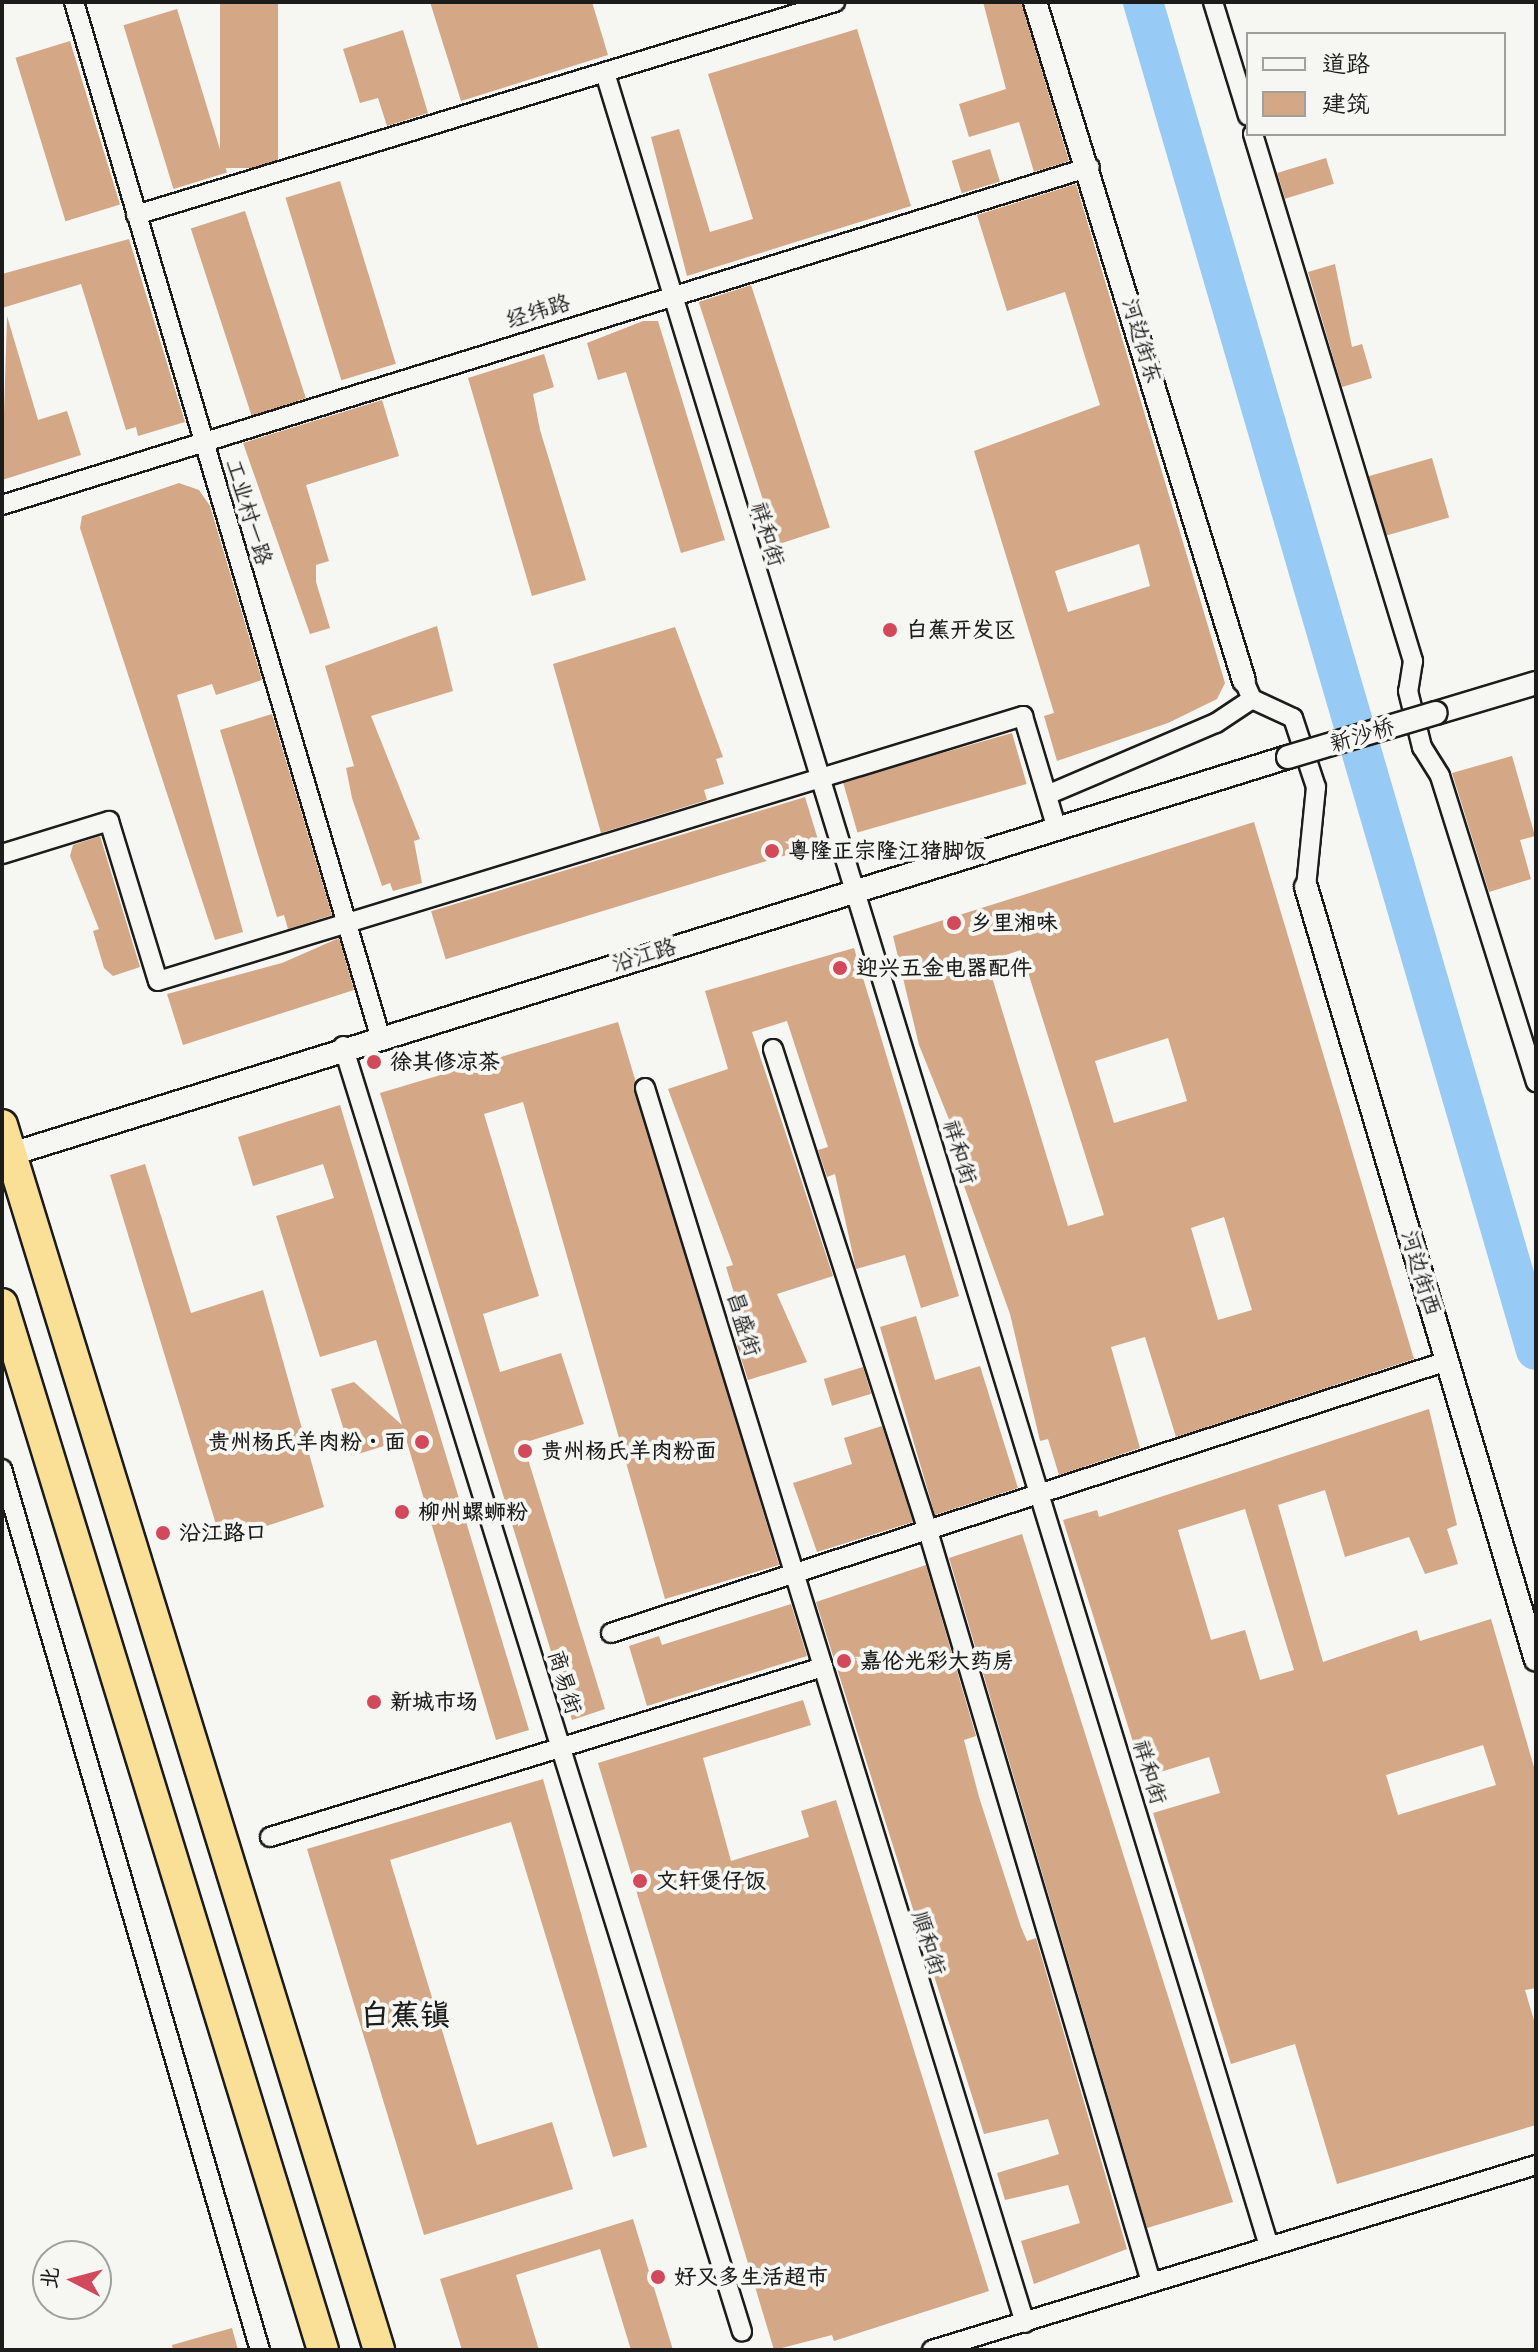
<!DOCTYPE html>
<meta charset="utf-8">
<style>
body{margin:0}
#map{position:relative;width:1538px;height:2352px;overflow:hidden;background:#f6f6f2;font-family:Sriracha,"LXGW WenKai TC",sans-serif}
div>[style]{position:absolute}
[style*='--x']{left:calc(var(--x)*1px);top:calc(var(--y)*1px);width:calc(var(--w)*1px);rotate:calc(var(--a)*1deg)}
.river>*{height:40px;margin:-20px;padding:0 20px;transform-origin:20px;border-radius:20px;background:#97caf4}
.building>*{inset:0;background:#d4a786;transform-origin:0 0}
.roads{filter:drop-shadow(2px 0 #1c1c1c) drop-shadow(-2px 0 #1c1c1c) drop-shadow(0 2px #1c1c1c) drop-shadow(0 -2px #1c1c1c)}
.minor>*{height:18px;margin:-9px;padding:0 9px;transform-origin:9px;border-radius:9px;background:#f6f6f2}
.tertiary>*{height:22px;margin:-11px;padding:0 11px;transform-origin:11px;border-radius:11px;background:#f6f6f2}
.trunk>*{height:30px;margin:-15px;padding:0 15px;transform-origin:15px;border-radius:15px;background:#fadf96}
.bridges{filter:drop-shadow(2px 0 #1c1c1c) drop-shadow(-2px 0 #1c1c1c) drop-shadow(0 2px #1c1c1c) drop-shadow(0 -2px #1c1c1c)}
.tertiary-bridge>*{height:22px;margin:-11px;padding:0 11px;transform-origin:11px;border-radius:11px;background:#f6f6f2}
.dots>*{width:22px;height:22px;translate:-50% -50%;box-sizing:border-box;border:4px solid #f6f6f2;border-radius:50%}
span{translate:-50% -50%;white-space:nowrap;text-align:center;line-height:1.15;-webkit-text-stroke:8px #f6f6f2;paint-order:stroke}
.street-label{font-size:22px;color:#1c1c1c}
.poi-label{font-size:22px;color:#1c1c1c;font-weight:700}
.left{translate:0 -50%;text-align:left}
.right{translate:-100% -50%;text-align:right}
.district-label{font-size:30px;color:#1c1c1c;font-weight:700}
.frame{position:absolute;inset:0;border:4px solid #1c1c1c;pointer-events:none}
.legend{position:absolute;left:1246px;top:32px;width:260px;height:104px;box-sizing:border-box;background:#f6f6f2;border:2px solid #9f9f9c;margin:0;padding:10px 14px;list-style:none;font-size:24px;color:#1c1c1c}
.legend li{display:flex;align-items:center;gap:16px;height:40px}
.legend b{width:40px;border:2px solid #9f9f9c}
.north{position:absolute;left:32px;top:2240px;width:80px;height:80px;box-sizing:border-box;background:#f6f6f2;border:2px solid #9f9f9c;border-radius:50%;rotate:276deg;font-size:22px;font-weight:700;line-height:32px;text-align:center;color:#1c1c1c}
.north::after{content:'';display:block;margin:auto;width:28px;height:36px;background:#d1495b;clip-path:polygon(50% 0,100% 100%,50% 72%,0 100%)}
</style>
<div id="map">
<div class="river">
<div style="--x:1143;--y:2;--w:1404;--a:73.75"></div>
</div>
<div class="building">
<div style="left:220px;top:2px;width:58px;height:166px"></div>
<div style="clip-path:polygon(430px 2px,592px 2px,608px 55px,461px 101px)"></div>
<div style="clip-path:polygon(983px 2px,1021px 2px,1069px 161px,1034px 172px,1019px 122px,969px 137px,959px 104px,1006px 89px)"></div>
<div style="left:177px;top:9px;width:171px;height:56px;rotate:73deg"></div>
<div style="clip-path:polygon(857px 29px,911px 206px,687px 276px,651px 137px,679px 129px,710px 232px,753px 219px,708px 74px)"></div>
<div style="clip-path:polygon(403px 30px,428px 113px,387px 126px,378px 98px,360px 103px,343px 49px)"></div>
<div style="left:70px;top:41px;width:171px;height:57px;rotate:73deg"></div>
<div style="left:990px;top:149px;width:34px;height:40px;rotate:73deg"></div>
<div style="left:1326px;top:158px;width:27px;height:51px;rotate:73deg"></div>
<div style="left:340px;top:181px;width:191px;height:57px;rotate:73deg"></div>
<div style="clip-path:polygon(evenodd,1076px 184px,1225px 683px,1217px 699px,1168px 723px,1057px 761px,1044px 716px,1054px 713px,974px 451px,1100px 405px,1065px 292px,1007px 311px,977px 215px,1076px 184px,1139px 544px,1150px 586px,1068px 612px,1055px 571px,1139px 544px)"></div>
<div style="left:245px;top:211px;width:197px;height:57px;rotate:72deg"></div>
<div style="clip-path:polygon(129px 239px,185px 422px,138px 436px,136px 427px,126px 430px,81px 284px,2px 308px,2px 274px)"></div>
<div style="clip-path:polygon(1335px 264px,1352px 347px,1362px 344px,1372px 378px,1342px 387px,1308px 272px)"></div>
<div style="left:751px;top:285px;width:255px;height:55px;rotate:72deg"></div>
<div style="clip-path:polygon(7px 316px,38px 420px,67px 411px,81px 455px,2px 480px)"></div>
<div style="clip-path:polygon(643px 321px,658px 321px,725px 540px,681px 553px,626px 372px,598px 380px,587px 343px)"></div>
<div style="clip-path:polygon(544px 354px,554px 387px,533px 394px,540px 430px,586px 580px,532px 596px,468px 378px)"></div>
<div style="clip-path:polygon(382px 400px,399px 456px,306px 485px,329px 561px,316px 565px,316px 582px,330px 628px,310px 634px,243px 443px)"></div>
<div style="left:1432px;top:458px;width:62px;height:66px;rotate:74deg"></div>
<div style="clip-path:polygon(179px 483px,199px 490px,210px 506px,262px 680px,216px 695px,212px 684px,177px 695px,243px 932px,215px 940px,80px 528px,82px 516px)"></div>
<div style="clip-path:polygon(437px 626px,453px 691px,371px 716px,420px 839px,414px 841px,422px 883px,393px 891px,390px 883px,382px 886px,352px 798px,346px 768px,354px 766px,325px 666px)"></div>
<div style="clip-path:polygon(675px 627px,723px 757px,716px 759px,724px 784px,704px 790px,707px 800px,601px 833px,553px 664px)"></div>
<div style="clip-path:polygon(272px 714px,332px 915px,288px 929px,284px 915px,277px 917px,220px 730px)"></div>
<div style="left:1012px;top:733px;width:53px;height:176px;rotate:74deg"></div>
<div style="clip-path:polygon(1512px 756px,1535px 836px,1520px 840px,1531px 879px,1489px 892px,1452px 773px)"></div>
<div style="left:805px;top:797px;width:50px;height:391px;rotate:73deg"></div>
<div style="clip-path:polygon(evenodd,1254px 822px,1414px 1359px,1176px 1437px,1145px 1337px,1111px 1347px,1140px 1448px,1059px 1475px,1048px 1439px,1040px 1441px,1010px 1314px,959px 1172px,969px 1169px,919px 1045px,893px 936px,1254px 822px,1021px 950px,1104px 1215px,1068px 1226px,987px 961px,1021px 950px,1254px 822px,1168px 1038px,1187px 1101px,1114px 1123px,1095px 1061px,1168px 1038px,1254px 822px,1224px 1217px,1252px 1310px,1218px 1320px,1191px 1228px,1224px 1217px)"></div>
<div style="clip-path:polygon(100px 836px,140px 967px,113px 976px,104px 968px,93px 931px,99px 929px,70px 856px,73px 845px)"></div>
<div style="clip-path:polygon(339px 938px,354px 990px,183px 1045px,167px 994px,282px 963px)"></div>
<div style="clip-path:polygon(854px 948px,959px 1296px,921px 1308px,905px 1255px,856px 1269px,835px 1174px,827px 1177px,818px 1150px,828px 1147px,787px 1021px,752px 1032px,833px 1276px,777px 1294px,807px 1362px,748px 1380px,734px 1336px,746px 1332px,726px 1267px,733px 1265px,668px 1089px,728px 1069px,705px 991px)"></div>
<div style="clip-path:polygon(618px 1022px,779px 1565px,665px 1599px,523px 1102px,484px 1114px,539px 1296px,483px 1314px,500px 1372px,561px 1353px,584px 1424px,523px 1443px,605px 1709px,572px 1720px,380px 1093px)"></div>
<div style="clip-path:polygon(340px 1105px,529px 1730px,496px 1740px,406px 1439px,352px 1456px,331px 1389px,354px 1382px,402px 1425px,376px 1340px,320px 1357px,276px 1216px,334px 1198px,323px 1164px,253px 1186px,238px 1137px)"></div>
<div style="clip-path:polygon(145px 1164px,191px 1313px,263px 1290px,324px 1507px,221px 1541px,110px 1175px)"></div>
<div style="clip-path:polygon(916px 1316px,935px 1380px,980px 1366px,1018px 1488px,935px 1515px,880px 1327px)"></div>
<div style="left:863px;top:1367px;width:28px;height:41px;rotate:73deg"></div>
<div style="clip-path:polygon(evenodd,1429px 1409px,1457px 1525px,1447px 1529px,1458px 1564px,1425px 1574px,1409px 1537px,1345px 1557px,1325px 1490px,1278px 1505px,1323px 1662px,1417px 1630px,1420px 1641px,1491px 1619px,1536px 1774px,1536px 1988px,1525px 1990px,1536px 2027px,1536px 2125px,1337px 2184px,1295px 2044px,1231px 2064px,1153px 1813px,1220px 1793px,1209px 1757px,1144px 1777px,1063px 1520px,1097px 1510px,1099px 1517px,1429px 1409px,1245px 1509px,1294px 1670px,1260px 1680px,1245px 1630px,1211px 1640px,1178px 1530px,1245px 1509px,1429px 1409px,1483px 1745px,1496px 1785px,1398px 1815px,1386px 1775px,1483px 1745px)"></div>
<div style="clip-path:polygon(882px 1426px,913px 1522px,817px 1552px,793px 1483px,852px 1464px,844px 1438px)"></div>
<div style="clip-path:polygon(1022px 1534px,1233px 2202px,1147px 2228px,949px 1558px)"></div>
<div style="clip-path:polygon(926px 1565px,976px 1736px,964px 1740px,979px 1797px,1021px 1927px,1027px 1941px,1036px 1938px,1127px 2249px,1034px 2284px,1021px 2241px,1080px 2223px,1068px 2185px,1005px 2200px,997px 2173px,1059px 2154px,1048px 2119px,984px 2134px,816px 1602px)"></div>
<div style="clip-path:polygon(791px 1604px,807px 1656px,647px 1706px,629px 1646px,659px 1636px,662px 1645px)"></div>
<div style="clip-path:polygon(803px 1700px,811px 1725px,703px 1758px,731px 1861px,809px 1837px,801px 1811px,836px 1800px,989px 2291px,834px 2341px,832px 2335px,774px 2350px,598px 1763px)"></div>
<div style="clip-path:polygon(543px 1779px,647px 2147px,613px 2157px,511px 1822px,390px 1860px,477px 2145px,552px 2122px,573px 2189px,424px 2235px,307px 1849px)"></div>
<div style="clip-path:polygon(633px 2219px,673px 2350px,631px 2350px,600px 2249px,516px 2275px,539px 2350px,462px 2350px,440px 2279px)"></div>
<div style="clip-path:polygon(232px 2328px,238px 2350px,173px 2350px,172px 2345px)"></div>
</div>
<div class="roads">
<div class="minor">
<div style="--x:74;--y:2;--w:1078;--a:73.51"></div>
<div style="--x:1213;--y:2;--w:119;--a:72.9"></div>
<div style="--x:605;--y:73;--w:2272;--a:73.01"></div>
<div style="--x:1253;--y:134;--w:551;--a:73.11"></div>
<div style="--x:1413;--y:661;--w:30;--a:99"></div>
<div style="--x:1408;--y:691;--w:58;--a:76"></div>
<div style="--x:1422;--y:747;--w:34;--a:58"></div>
<div style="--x:1440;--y:776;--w:321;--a:72.6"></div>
<div style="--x:136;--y:215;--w:731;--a:-16.95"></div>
<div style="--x:2;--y:505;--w:1139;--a:-17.26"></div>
<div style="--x:1244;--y:681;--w:20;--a:66"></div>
<div style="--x:1252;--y:699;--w:45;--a:24.9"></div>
<div style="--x:1293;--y:718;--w:73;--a:71.6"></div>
<div style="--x:1316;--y:787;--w:100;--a:95.7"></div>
<div style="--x:1047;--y:795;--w:184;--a:-23.1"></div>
<div style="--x:1216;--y:723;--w:43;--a:-33.7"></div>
<div style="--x:2;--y:854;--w:112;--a:-17.1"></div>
<div style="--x:109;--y:821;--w:167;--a:73"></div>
<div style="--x:158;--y:981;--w:905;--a:-17.03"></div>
<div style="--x:1023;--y:716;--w:118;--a:73.3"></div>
<div style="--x:343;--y:1046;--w:1346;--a:72.76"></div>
<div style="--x:773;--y:1049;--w:506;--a:72.17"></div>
<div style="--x:928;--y:1531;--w:783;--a:73.46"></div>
<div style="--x:645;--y:1088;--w:1292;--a:72.9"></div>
<div style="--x:2;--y:1469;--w:918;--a:73.68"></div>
<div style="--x:611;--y:1633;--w:879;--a:-18.02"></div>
<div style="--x:270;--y:1837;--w:579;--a:-17.09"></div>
<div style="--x:932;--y:2350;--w:632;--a:-17.03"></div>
</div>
<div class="tertiary">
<div style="--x:1035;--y:2;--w:710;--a:72.89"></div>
<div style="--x:1436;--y:713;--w:104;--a:-16.7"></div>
<div style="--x:1306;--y:887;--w:806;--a:73.43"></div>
<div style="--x:2;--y:1157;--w:1347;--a:-17.28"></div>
</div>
<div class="trunk">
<div style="--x:2;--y:1125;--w:1282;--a:72.89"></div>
<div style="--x:2;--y:1304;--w:1094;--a:72.94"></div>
</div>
</div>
<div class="bridges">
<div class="tertiary-bridge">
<div style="--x:1288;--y:757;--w:154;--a:-16.6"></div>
</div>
</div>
<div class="dots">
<div style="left:890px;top:630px;background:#d1495b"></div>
<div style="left:772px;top:851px;background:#d1495b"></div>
<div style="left:954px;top:923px;background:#d1495b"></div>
<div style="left:840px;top:968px;background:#d1495b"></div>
<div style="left:374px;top:1062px;background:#d1495b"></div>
<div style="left:422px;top:1442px;background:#d1495b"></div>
<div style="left:525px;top:1451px;background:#d1495b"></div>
<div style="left:402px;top:1512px;background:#d1495b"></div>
<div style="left:163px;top:1533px;background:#d1495b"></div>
<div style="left:844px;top:1661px;background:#d1495b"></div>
<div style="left:374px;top:1702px;background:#d1495b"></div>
<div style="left:640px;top:1881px;background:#d1495b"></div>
<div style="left:658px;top:2277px;background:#d1495b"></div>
</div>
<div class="street-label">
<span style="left:538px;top:311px;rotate:-17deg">经纬路</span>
<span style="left:1142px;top:341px;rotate:73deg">河边街东</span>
<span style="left:249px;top:512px;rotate:73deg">工业村一路</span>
<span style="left:768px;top:534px;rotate:73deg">祥和街</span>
<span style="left:1362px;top:735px;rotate:-17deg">新沙桥</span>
<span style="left:644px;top:955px;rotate:-17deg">沿江路</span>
<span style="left:960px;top:1152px;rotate:73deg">祥和街</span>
<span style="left:1421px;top:1273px;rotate:73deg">河边街西</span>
<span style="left:744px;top:1324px;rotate:73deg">昌盛街</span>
<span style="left:565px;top:1682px;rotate:73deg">商易街</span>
<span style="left:1150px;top:1772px;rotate:73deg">祥和街</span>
<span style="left:929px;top:1943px;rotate:73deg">順和街</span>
</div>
<div class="poi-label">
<span class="left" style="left:906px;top:630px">白蕉开发区</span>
<span class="left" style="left:788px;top:851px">粤隆正宗隆江猪脚饭</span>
<span class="left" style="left:970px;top:923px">乡里湘味</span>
<span class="left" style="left:856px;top:968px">迎兴五金电器配件</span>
<span class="left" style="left:390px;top:1062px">徐其修凉茶</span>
<span class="right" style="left:406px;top:1442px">贵州杨氏羊肉粉・面</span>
<span class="left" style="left:541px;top:1451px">贵州杨氏羊肉粉面</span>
<span class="left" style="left:418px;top:1512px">柳州螺蛳粉</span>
<span class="left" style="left:179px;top:1533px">沿江路口</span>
<span class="left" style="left:860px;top:1661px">嘉伦光彩大药房</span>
<span class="left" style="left:390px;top:1702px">新城市场</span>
<span class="left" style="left:656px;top:1881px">文轩煲仔饭</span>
<span class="left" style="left:674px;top:2277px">好又多生活超市</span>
</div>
<div class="district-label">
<span style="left:405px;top:2015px">白蕉镇</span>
</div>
<div class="frame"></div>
<ul class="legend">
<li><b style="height:10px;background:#f6f6f2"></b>道路</li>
<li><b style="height:22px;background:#d4a786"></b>建筑</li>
</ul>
<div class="north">北</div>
</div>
